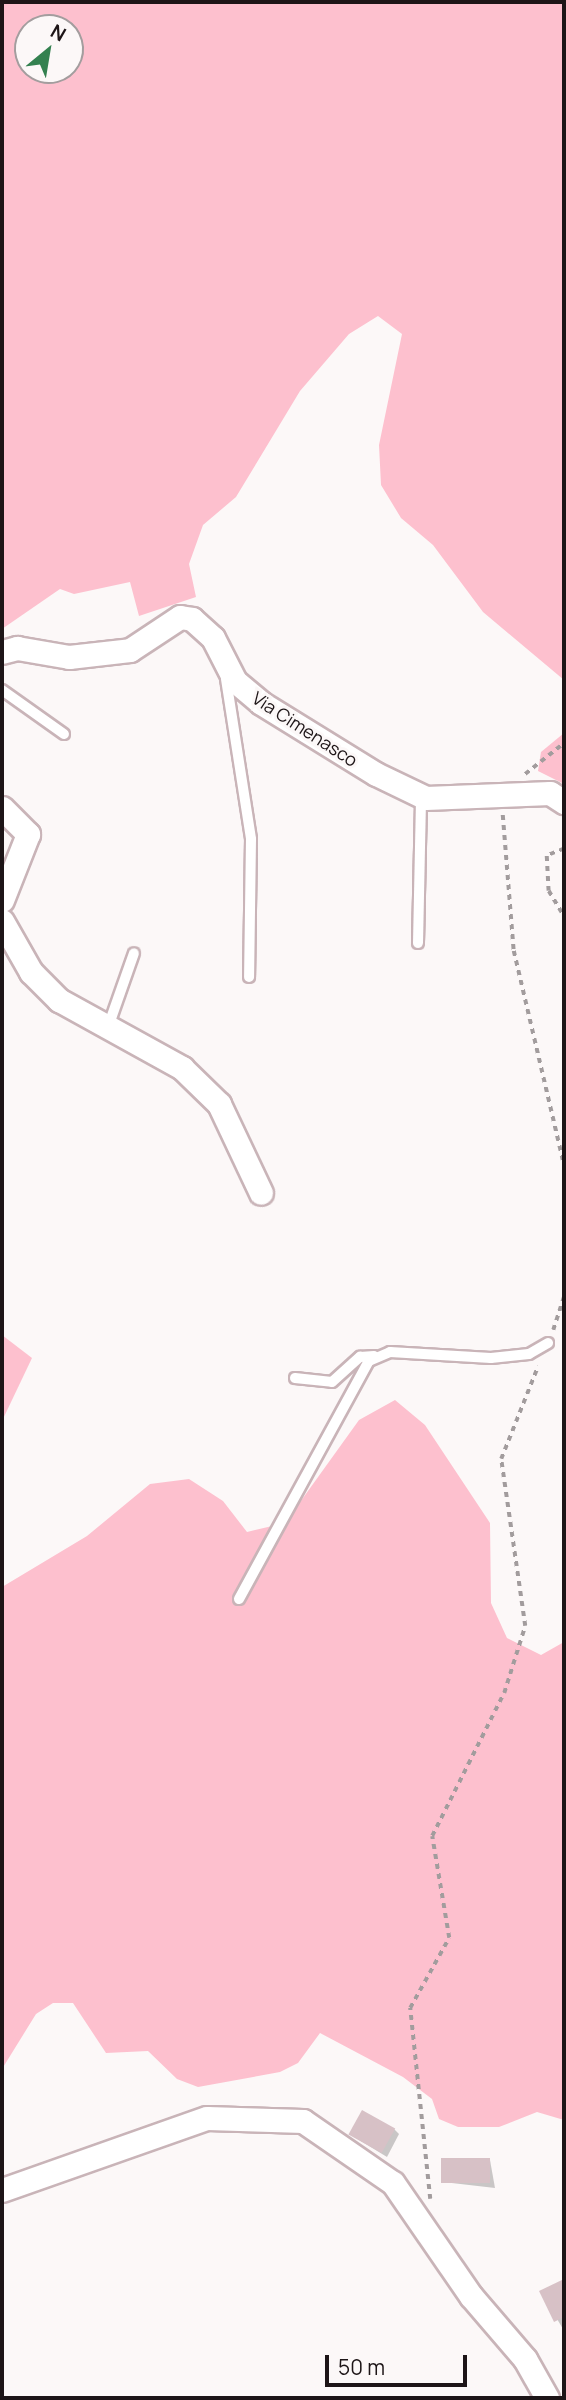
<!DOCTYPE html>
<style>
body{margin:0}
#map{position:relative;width:566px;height:2400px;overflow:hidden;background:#fcf8f8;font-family:Manrope,sans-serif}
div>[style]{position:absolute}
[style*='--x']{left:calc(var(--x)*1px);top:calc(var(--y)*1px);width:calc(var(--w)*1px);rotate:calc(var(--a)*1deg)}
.green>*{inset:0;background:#fdc0ce}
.shadow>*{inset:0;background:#0003}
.building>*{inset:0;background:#d7c1c6;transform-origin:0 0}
.path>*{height:3.5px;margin-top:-1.75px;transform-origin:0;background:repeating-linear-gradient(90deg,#a29c9d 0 5px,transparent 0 10px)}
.roads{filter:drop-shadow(2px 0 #c9b4b8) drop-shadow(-2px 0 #c9b4b8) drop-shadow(0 2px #c9b4b8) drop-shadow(0 -2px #c9b4b8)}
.service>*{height:10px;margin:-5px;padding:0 5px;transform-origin:5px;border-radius:5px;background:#fff}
.minor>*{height:23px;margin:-11.5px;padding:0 11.5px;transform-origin:11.5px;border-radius:11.5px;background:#fff}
span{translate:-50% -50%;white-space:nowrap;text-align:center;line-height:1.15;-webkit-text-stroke:6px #fcf8f8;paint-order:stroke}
.street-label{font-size:18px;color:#1d1517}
.frame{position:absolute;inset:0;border:4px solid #1d1517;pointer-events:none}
.north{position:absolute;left:14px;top:14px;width:70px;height:70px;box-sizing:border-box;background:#fcf8f8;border:2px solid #a39d9e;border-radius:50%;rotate:30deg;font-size:19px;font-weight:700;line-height:28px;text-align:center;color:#1d1517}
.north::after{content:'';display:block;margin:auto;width:24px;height:32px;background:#348150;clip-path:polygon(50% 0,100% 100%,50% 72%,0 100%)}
.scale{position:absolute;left:325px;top:2355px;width:142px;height:32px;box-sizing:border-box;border:4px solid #1d1517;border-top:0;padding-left:9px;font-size:21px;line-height:24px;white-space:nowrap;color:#1d1517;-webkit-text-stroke:5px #fcf8f8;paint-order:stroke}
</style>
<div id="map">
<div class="green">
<div style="clip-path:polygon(evenodd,2px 2px,564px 2px,564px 680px,483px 612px,433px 545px,401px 518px,381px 485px,379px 445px,402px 334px,378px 316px,349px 334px,300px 391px,236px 497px,203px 525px,189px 564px,196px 597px,139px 616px,130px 582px,74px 594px,60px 589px,2px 629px,2px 2px,28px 28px,70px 28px,70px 70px,28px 70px,28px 28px)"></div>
<div style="clip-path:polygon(564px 733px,564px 784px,538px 771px,541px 752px)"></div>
<div style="clip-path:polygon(2px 1335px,32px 1358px,2px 1421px)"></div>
<div style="clip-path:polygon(395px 1400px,425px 1425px,490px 1523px,491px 1603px,507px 1638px,541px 1655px,564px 1642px,564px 2120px,537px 2112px,499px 2127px,458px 2127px,439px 2119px,432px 2099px,403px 2077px,320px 2033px,298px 2063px,280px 2072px,198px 2087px,177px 2079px,148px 2051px,106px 2053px,73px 2003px,53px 2003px,36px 2014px,2px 2069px,2px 1587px,87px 1536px,150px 1484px,189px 1479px,223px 1501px,247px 1532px,285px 1523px,359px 1420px)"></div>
</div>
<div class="shadow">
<div style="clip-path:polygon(394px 2129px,399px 2134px,387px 2157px,351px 2135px)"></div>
<div style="clip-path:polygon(490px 2160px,495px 2188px,443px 2182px)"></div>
<div style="clip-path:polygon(564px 2281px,564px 2328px,563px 2329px,541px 2292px)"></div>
</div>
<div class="building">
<div style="left:362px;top:2110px;width:38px;height:28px;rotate:29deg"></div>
<div style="left:441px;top:2158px;width:49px;height:25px"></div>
<div style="clip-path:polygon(564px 2279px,564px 2317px,554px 2322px,539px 2291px)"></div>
</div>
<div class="path">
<div style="--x:525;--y:774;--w:50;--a:-38.5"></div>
<div style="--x:503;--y:815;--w:136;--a:85.4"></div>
<div style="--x:514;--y:951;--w:219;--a:76.8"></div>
<div style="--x:564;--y:849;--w:18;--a:158"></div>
<div style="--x:547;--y:856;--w:35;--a:87"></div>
<div style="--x:549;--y:891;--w:29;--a:59"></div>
<div style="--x:553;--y:1330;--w:35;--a:-72"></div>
<div style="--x:430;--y:2199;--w:192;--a:-96"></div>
<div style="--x:410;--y:2008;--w:80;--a:-60.9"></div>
<div style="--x:449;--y:1938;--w:103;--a:-99.5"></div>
<div style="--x:432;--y:1836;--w:160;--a:-63.3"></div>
<div style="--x:504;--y:1693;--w:70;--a:-72.6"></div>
<div style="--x:525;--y:1626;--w:169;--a:-98.2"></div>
<div style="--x:501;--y:1459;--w:100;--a:-68.3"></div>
</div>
<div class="roads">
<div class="service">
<div style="--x:226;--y:679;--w:162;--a:81.1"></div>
<div style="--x:251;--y:839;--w:138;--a:90.8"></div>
<div style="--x:2;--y:690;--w:76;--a:35.4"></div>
<div style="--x:418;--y:943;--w:147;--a:-88.8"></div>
<div style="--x:108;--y:1027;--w:78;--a:-70.6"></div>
<div style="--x:295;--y:1378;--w:37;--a:6"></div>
<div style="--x:332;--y:1382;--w:38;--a:-42"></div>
<div style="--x:360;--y:1357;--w:14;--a:-4"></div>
<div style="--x:239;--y:1599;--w:271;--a:-61.4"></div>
<div style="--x:369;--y:1361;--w:23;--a:-23"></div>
<div style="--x:390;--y:1352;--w:101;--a:3.4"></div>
<div style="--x:491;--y:1358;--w:38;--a:-6"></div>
<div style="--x:529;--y:1354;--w:22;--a:-30"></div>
</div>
<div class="minor">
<div style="--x:2;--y:652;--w:16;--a:-15"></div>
<div style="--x:17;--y:648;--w:53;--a:9.8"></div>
<div style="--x:69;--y:657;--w:61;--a:-6.5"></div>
<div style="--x:130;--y:650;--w:60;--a:-33.4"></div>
<div style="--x:180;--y:617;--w:12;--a:9"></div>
<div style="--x:192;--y:619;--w:28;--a:42"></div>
<div style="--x:213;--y:638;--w:48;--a:62.9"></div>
<div style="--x:235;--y:681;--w:34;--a:40"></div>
<div style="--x:261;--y:703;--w:135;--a:31.7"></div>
<div style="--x:376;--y:774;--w:55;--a:25.6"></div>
<div style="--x:426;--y:798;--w:124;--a:-2.3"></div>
<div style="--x:550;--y:793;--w:17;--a:33"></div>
<div style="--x:2;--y:808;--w:37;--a:45"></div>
<div style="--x:28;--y:834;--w:71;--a:111.5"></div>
<div style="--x:2;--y:921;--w:59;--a:60.4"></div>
<div style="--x:31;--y:972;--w:40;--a:45"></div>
<div style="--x:59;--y:1000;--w:141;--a:28.9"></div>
<div style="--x:182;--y:1068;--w:52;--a:44.2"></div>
<div style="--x:219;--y:1104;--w:98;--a:64.7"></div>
<div style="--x:2;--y:2190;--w:217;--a:-19.4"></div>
<div style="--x:207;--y:2118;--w:96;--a:1.8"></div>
<div style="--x:303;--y:2121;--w:109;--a:34.6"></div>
<div style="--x:393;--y:2183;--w:137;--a:55.4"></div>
<div style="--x:471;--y:2296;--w:83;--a:49.4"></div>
<div style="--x:525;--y:2359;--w:45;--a:60.6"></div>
</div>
</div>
<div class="street-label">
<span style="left:305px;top:729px;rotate:33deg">Via Cimenasco</span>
</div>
<div class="frame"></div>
<div class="north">N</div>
<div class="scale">50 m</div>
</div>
